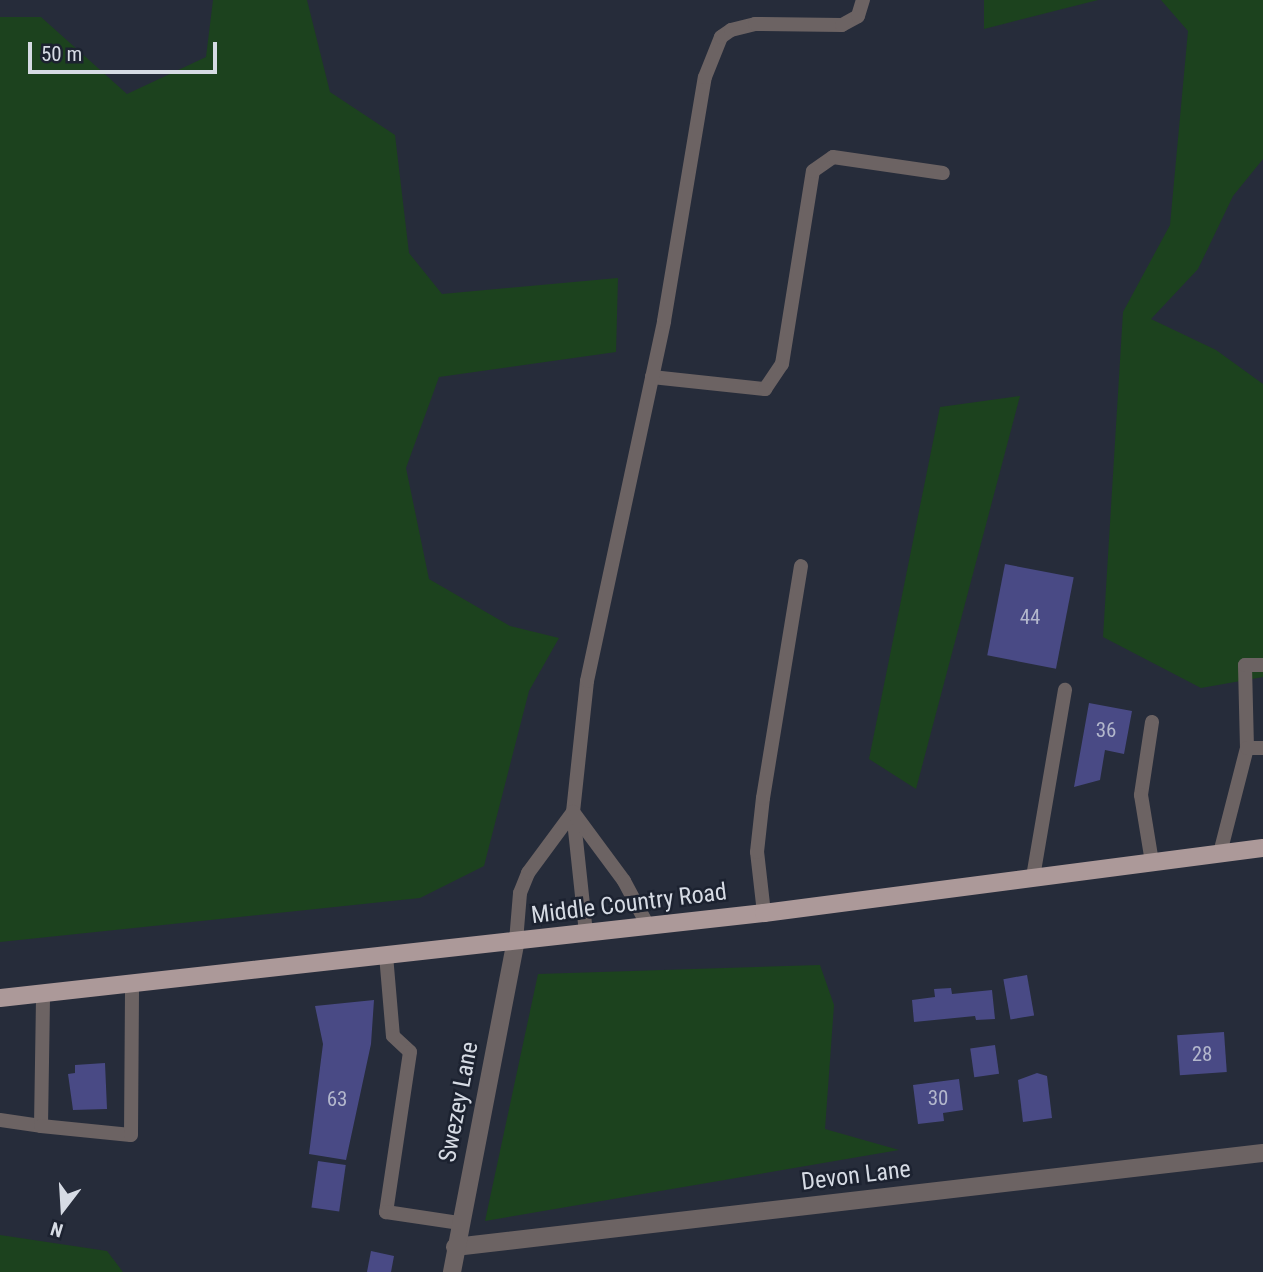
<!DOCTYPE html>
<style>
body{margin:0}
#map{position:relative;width:1263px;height:1272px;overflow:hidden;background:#262c3a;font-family:"Roboto Condensed",sans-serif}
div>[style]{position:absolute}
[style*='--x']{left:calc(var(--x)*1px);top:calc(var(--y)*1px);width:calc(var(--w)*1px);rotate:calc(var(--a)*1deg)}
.green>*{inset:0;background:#1c421e}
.building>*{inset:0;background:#494a85;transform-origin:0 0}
.service>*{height:14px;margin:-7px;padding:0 7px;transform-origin:7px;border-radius:7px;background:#6c6363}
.minor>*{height:18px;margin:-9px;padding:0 9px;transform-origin:9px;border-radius:9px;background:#6c6363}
.tertiary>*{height:18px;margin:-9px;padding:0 9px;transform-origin:9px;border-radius:9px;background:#6c6363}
.primary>*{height:18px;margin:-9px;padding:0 9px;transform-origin:9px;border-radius:9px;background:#ac9999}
span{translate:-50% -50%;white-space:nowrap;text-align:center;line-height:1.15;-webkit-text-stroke:5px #1c2230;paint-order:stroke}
.number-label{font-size:21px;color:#b3b7cc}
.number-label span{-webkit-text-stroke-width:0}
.street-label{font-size:24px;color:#d6dbe4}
.north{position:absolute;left:28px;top:1174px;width:70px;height:70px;-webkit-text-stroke:5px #1c2230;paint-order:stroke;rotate:197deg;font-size:19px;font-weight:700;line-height:28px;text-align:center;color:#d6dbe4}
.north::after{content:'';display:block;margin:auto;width:24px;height:32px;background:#d6dbe4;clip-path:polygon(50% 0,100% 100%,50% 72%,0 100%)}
.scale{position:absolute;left:28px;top:42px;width:189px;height:32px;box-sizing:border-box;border:4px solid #d6dbe4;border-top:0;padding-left:9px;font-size:21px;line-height:24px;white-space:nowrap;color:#d6dbe4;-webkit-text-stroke:5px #1c2230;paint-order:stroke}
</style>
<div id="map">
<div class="green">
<div style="clip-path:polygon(213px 0,307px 0,330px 92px,395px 135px,409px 253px,442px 294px,618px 278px,616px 352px,439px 377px,406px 468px,429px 579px,510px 626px,559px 638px,529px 691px,484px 866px,420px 898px,0 942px,0 17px,41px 17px,127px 94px,206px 57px)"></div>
<div style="clip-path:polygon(984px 0,1098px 0,984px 29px)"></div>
<div style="clip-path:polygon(1161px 0,1263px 0,1263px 159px,1233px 196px,1198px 269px,1151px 319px,1216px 350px,1263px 384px,1263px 677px,1201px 688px,1103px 637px,1123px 312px,1170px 225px,1188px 31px)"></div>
<div style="clip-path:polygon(1020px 396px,916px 789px,869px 759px,940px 407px)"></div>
<div style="clip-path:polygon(820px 965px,834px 1005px,825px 1129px,899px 1150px,485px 1221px,538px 974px)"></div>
<div style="clip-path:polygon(0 1235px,107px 1251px,123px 1272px,0 1272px)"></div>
</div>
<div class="building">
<div style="left:1005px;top:564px;width:70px;height:93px;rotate:11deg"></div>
<div style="clip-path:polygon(1089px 703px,1132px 711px,1124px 754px,1105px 750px,1100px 780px,1074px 787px)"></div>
<div style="left:1027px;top:975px;width:41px;height:24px;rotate:80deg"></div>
<div style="clip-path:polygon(951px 988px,952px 994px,992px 990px,995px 1019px,976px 1020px,975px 1016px,914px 1022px,912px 1000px,935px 997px,934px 989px)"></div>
<div style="clip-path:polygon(374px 1000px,371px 1044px,346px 1160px,309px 1154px,323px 1044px,315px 1006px)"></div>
<div style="left:1224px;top:1032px;width:40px;height:47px;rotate:86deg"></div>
<div style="left:995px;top:1045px;width:29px;height:25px;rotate:82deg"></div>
<div style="clip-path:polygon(105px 1063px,107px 1109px,73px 1110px,68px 1074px,75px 1073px,75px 1065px)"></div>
<div style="clip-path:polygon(1037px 1073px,1047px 1076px,1052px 1118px,1023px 1122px,1018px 1080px)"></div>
<div style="clip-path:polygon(959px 1079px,963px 1110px,943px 1113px,944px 1121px,918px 1124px,913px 1085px)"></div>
<div style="left:318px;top:1161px;width:28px;height:47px;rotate:8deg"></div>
<div style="clip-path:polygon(371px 1251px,394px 1256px,391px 1272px,367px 1272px)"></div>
</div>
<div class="service">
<div style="--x:652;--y:377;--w:114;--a:6.1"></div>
<div style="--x:765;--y:389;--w:30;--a:-56"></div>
<div style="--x:782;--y:364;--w:195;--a:-80.9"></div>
<div style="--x:813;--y:171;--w:24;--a:-35"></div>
<div style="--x:833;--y:157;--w:111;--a:8.3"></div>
<div style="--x:1152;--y:722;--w:74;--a:98.6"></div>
<div style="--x:1141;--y:795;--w:68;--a:80.7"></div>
<div style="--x:1247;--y:748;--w:83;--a:-91.4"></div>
<div style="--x:1245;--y:665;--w:18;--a:0"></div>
<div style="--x:1220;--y:853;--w:108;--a:-75.6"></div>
<div style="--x:1247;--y:748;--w:16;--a:0"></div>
<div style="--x:1033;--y:877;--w:190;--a:-80.3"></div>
<div style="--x:764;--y:913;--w:61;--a:-96.5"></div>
<div style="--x:757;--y:852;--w:54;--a:-83.7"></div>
<div style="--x:763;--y:798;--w:235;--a:-80.7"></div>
<div style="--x:586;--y:933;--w:122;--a:-96.1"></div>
<div style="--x:573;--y:812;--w:132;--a:-83.9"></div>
<div style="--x:587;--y:681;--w:368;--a:-77.9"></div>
<div style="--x:664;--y:321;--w:247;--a:-80.5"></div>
<div style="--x:705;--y:77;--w:43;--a:-68.2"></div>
<div style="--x:721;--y:37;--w:12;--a:-35"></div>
<div style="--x:731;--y:30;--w:25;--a:-14"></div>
<div style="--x:755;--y:24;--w:87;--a:0.7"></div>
<div style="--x:842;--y:25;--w:18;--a:-29"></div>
<div style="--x:858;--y:16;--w:17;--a:-73"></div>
<div style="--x:516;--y:941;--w:48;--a:-85.2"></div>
<div style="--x:520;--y:893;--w:22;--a:-68"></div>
<div style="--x:528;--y:873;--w:76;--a:-53.6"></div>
<div style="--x:573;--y:812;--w:86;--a:53.5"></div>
<div style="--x:624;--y:881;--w:51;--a:61.9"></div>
<div style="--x:386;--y:955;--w:81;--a:85.1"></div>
<div style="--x:393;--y:1036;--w:23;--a:43"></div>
<div style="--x:410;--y:1052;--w:162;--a:98.5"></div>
<div style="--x:386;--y:1212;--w:75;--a:8.5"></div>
<div style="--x:0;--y:1120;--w:41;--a:8.3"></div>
<div style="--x:41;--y:1126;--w:132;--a:-89.1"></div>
<div style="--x:41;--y:1126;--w:90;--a:5.7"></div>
<div style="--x:131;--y:1135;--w:153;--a:-89.6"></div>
</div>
<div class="minor">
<div style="--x:455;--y:1247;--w:813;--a:-6.64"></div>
</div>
<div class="tertiary">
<div style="--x:452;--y:1272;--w:337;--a:-79.1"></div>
</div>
<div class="primary">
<div style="--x:0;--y:998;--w:769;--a:-6.35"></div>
<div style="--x:764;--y:913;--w:503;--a:-7.42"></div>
</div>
<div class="number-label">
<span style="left:1030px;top:617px">44</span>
<span style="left:1106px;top:730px">36</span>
<span style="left:1202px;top:1054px">28</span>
<span style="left:938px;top:1098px">30</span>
<span style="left:337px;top:1099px">63</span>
</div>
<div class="street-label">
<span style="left:629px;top:904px;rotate:-7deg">Middle Country Road</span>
<span style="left:459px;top:1102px;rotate:-79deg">Swezey Lane</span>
<span style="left:856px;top:1176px;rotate:-7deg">Devon Lane</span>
</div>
<div class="north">N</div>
<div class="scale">50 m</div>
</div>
